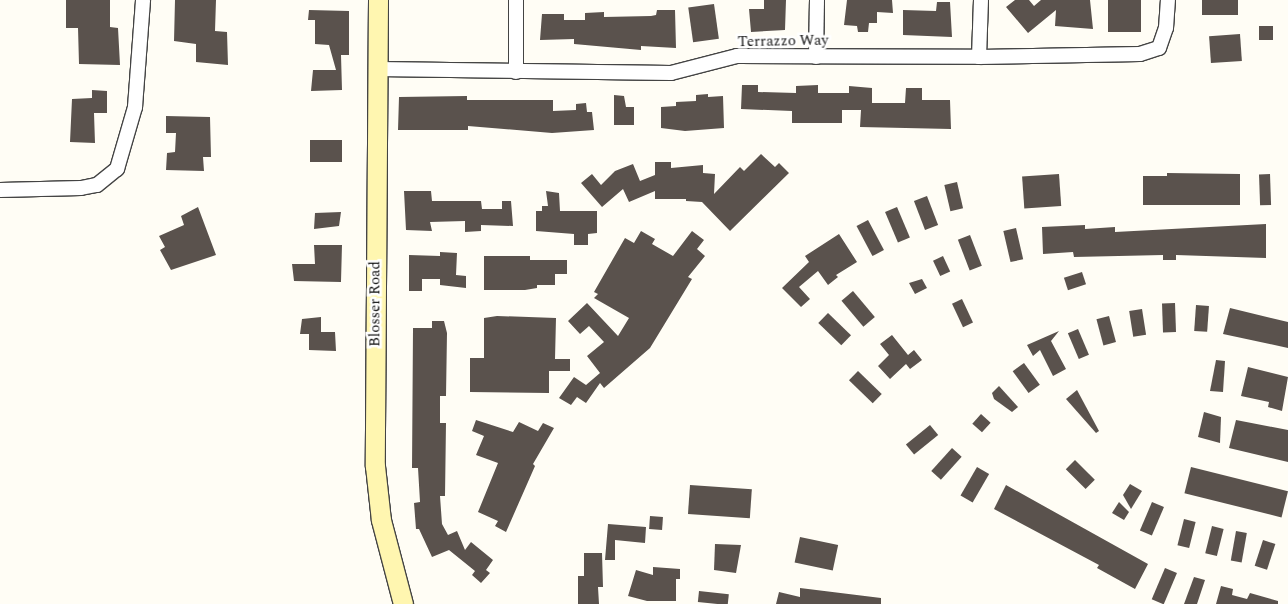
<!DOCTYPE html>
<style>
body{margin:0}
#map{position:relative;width:1288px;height:604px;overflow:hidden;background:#fffdf5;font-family:Spectral,serif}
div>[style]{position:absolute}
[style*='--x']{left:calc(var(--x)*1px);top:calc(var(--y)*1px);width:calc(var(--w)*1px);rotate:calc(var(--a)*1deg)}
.building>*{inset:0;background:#5a524d;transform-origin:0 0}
.roads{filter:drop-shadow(1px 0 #444) drop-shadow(-1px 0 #444) drop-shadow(0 1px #444) drop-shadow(0 -1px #444)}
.street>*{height:14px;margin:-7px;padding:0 7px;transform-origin:7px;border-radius:7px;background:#fff}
.secondary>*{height:19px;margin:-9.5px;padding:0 9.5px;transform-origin:9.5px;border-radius:9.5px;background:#fff6b0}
span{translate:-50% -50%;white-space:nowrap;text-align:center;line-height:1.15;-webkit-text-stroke:5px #fff;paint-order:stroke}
.street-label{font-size:15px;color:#111}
</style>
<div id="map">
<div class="building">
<div style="clip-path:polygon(66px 0,110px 0,110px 27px,118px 28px,120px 65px,79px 64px,78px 28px,66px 28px)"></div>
<div style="clip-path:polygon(175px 0,216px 0,215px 31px,227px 32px,228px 65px,196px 62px,196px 44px,174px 41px)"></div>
<div style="clip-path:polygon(764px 0,786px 0,785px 30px,751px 32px,749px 9px,764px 9px)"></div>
<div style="clip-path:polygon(847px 0,892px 0,893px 13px,877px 12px,877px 23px,869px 23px,868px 32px,858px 32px,857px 26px,844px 25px)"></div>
<div style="clip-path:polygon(1015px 0,1029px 0,1034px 6px,1041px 0,1090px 0,1093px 29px,1055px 26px,1056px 10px,1028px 33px,1006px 7px)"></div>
<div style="left:1108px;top:0;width:33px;height:32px"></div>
<div style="left:1202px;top:0;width:36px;height:15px"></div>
<div style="clip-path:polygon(937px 2px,950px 2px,952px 37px,903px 35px,903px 10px,936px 11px)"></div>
<div style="left:714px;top:4px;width:35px;height:26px;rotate:82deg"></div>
<div style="clip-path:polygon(309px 10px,349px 11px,349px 55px,341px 55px,342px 90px,311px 91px,313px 70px,336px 70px,329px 45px,315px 44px,315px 20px,308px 20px)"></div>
<div style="clip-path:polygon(657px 10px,675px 10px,676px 48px,641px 46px,641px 50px,574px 44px,574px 39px,540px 40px,542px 14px,564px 14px,564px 20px,585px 20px,585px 13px,604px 12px,604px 17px,651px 16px,656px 15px)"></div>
<div style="left:1259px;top:26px;width:14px;height:14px"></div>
<div style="left:1240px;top:34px;width:27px;height:31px;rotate:86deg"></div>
<div style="clip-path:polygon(742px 85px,758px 85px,758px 92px,796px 93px,796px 86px,818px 85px,818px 93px,849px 93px,849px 86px,872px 88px,872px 103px,905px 103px,906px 88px,922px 88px,922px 100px,950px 100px,951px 129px,860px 127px,861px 110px,842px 110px,842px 123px,792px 123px,792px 111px,741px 109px)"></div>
<div style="clip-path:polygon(92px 90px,107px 91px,107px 113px,94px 113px,95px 143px,70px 142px,72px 99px,92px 98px)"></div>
<div style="clip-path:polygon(708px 94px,708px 97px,723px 96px,724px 128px,685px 131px,661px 128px,661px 107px,676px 106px,676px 102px,696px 101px,696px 95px)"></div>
<div style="clip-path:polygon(614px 95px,624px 96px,626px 107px,634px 107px,634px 125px,614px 125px)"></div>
<div style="clip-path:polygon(467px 96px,467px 100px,553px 100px,553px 111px,576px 110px,576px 104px,586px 103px,587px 112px,592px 112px,594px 130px,552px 133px,468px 126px,468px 130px,398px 130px,399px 97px)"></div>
<div style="clip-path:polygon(166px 116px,210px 117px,211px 157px,203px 157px,204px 171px,166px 170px,167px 153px,175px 152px,176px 133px,166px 133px)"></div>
<div style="left:310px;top:140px;width:32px;height:22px"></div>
<div style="clip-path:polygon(761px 154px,775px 167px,779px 163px,789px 173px,730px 231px,702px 202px,686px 201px,686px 199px,655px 199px,655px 191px,629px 202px,623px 189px,602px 207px,581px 183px,592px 174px,601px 185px,615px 171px,633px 164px,640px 181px,655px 175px,655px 162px,671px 162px,671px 168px,703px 165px,703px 173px,715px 174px,714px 194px,740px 167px,744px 171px)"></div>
<div style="clip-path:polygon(1167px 173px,1240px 174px,1240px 205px,1143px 205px,1143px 176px,1167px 176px)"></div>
<div style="left:1059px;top:174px;width:32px;height:37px;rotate:86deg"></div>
<div style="left:1270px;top:174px;width:31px;height:11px;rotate:88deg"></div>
<div style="left:957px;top:182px;width:27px;height:13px;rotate:77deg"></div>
<div style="clip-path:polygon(404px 191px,431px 191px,432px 201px,481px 201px,482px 209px,502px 209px,502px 201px,511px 201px,513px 226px,481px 225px,481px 231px,465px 232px,465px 221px,430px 222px,432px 231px,406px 230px)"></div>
<div style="clip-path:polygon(546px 191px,559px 193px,560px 211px,597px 211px,597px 233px,588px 234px,588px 245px,574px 245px,574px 234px,536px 231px,536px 211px,542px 211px,542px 206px,548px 206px)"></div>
<div style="left:927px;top:196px;width:31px;height:14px;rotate:69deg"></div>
<div style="clip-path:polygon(198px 207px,216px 255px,171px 270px,160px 250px,165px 247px,159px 236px,184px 225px,181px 216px)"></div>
<div style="left:897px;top:207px;width:33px;height:13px;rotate:67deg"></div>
<div style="clip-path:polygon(341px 212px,339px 226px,314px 229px,315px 213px)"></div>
<div style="left:868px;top:220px;width:34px;height:13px;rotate:62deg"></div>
<div style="clip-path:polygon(1266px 224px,1266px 258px,1176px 255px,1176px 260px,1163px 260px,1163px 255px,1074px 257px,1073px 252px,1043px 254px,1042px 227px,1085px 225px,1085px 229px,1115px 227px,1115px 232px)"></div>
<div style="left:1016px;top:228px;width:32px;height:13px;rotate:77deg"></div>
<div style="clip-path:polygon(641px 231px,655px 239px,652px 244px,673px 256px,692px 231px,704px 240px,697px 249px,705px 256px,688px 277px,692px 279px,650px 348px,604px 388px,600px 383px,586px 403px,577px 397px,571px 405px,559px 398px,574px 377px,586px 385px,600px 373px,587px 356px,604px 342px,589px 326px,580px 334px,568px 321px,587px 303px,618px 336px,629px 318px,594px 298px,598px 294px,594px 292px,625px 238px,634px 243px)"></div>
<div style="clip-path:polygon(839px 234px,857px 262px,836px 275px,838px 277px,828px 285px,818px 271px,799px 287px,810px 299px,801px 307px,782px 288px,809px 262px,805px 256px)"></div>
<div style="left:970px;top:235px;width:33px;height:13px;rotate:69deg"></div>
<div style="clip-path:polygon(314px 245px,342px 245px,341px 282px,294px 281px,292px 264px,315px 264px)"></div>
<div style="clip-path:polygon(440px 252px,457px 253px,456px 275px,466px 276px,466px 288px,440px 285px,440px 279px,422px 279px,422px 291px,409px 291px,409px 255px,440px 256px)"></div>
<div style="clip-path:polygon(484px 256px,530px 256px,530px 260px,567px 260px,567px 274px,555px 274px,555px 285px,537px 285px,537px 288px,525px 290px,484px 290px)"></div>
<div style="left:943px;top:256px;width:17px;height:11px;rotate:65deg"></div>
<div style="left:1082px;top:272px;width:13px;height:19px;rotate:72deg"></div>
<div style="clip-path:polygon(922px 279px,927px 288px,915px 294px,909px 283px)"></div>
<div style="left:853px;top:291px;width:34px;height:15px;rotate:50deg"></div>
<div style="left:962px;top:299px;width:26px;height:11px;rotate:65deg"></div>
<div style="left:1175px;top:303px;width:29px;height:13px;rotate:88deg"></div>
<div style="left:1196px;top:305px;width:13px;height:26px;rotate:4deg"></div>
<div style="clip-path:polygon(1230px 308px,1288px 322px,1288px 348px,1223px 334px)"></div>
<div style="left:1142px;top:309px;width:26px;height:13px;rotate:81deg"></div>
<div style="left:828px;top:313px;width:32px;height:14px;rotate:44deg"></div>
<div style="clip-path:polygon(497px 316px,556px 318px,555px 359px,570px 359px,570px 371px,549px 371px,549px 393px,470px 392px,470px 358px,484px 358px,484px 318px)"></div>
<div style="left:1109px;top:316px;width:27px;height:13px;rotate:75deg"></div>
<div style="clip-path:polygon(321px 317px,321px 332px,335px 332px,336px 351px,309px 350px,309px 334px,300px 334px,302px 319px)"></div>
<div style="clip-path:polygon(432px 321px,444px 321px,447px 333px,446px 396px,440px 396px,440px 423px,446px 423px,445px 496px,440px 496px,442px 524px,448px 535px,457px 531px,465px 550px,471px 542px,493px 560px,486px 570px,490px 573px,481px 583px,472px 575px,475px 571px,449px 550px,432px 557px,419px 529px,416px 529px,414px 503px,420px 502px,418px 468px,412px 468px,413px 328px,432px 328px)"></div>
<div style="left:1078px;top:329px;width:28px;height:11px;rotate:67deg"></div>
<div style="clip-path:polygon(1059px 331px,1051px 341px,1066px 369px,1053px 376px,1040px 350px,1033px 356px,1027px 345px)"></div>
<div style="clip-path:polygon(892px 335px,908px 355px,914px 350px,922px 360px,910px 369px,906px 364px,890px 379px,878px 366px,889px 355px,880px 344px)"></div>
<div style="clip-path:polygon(1216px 360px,1225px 361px,1223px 392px,1210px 391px)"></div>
<div style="left:1024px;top:363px;width:27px;height:14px;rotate:54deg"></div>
<div style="clip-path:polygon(1248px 367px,1288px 377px,1282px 411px,1268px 407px,1269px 402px,1241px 396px)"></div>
<div style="left:858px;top:371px;width:33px;height:13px;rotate:44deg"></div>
<div style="clip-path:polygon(999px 386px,1018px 407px,1012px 412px,994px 399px,992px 393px)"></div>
<div style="clip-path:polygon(1077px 390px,1099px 431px,1096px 433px,1066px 399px)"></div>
<div style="clip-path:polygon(1204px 412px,1221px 417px,1220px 443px,1198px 437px)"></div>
<div style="left:981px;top:414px;width:13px;height:13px;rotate:42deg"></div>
<div style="clip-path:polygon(476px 420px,513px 432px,519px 422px,538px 431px,543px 423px,554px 428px,533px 464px,535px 466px,506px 532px,495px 526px,498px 521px,478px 512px,498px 463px,476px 455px,484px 436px,472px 431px)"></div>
<div style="clip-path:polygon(1236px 420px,1288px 430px,1288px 462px,1229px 448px)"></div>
<div style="left:930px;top:425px;width:13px;height:31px;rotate:51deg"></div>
<div style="left:952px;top:448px;width:13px;height:31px;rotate:42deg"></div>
<div style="left:1075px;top:460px;width:28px;height:13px;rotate:45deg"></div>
<div style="left:977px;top:467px;width:14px;height:33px;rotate:30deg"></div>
<div style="left:1191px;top:467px;width:100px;height:27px;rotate:14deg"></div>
<div style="clip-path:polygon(1130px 484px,1142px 491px,1131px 509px,1123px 495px)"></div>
<div style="left:690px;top:485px;width:62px;height:29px;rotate:4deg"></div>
<div style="clip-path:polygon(1006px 485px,1148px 564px,1135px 589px,1097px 568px,1099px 565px,994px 509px)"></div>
<div style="clip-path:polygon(1119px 502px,1129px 512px,1124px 520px,1112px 513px)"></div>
<div style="left:1152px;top:502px;width:13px;height:31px;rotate:23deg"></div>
<div style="left:650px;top:516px;width:13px;height:13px;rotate:4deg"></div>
<div style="left:1184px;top:519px;width:12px;height:27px;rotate:14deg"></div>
<div style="clip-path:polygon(608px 524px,646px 527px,645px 543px,615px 540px,615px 560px,605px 560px)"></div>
<div style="left:1212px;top:526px;width:12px;height:28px;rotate:14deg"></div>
<div style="left:1236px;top:531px;width:11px;height:30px;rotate:10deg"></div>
<div style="left:800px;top:537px;width:39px;height:26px;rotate:12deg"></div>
<div style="left:1263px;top:540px;width:13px;height:27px;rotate:18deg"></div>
<div style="clip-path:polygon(715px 544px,741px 545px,736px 573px,714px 570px)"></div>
<div style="clip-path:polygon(584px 553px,602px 553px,603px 587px,598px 587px,599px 604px,578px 604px,578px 576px,584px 576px)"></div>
<div style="clip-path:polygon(653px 567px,680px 569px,680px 579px,676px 579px,676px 601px,647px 601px,628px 596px,636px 570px,653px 575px)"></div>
<div style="left:1165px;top:568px;width:13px;height:34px;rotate:23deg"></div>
<div style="clip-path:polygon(1194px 577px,1205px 580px,1197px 604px,1184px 604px)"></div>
<div style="clip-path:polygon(1221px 586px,1233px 589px,1232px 595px,1247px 599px,1250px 593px,1278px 601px,1278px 604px,1216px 604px)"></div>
<div style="clip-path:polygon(800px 588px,881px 598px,881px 604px,776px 604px,779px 592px,800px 597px)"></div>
<div style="left:699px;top:591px;width:30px;height:11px;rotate:6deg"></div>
</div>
<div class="roads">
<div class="street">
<div style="--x:516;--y:0;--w:72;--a:90"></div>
<div style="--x:816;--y:57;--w:57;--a:-89"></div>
<div style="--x:979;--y:57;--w:57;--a:-88"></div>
<div style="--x:377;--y:69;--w:294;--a:0.8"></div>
<div style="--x:671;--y:73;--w:68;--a:-14.4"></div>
<div style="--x:737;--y:56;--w:242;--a:0.2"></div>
<div style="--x:979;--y:57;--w:161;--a:-1.1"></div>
<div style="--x:1140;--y:54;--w:20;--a:-18"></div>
<div style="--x:1159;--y:48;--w:21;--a:-71"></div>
<div style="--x:1166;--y:28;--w:28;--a:-86"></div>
<div style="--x:0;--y:190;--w:81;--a:-1.4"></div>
<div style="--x:81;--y:188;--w:16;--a:-11"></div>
<div style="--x:97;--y:185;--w:26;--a:-39"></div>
<div style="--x:117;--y:169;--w:65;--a:-73.8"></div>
<div style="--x:135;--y:107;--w:107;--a:-85.7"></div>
</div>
<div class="secondary">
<div style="--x:378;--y:0;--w:466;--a:90.4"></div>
<div style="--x:375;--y:466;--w:54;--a:83.7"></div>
<div style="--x:381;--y:520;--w:87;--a:75.3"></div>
</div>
</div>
<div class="street-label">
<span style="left:783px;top:41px;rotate:-1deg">Terrazzo Way</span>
<span style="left:375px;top:304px;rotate:-90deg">Blosser Road</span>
</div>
</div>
